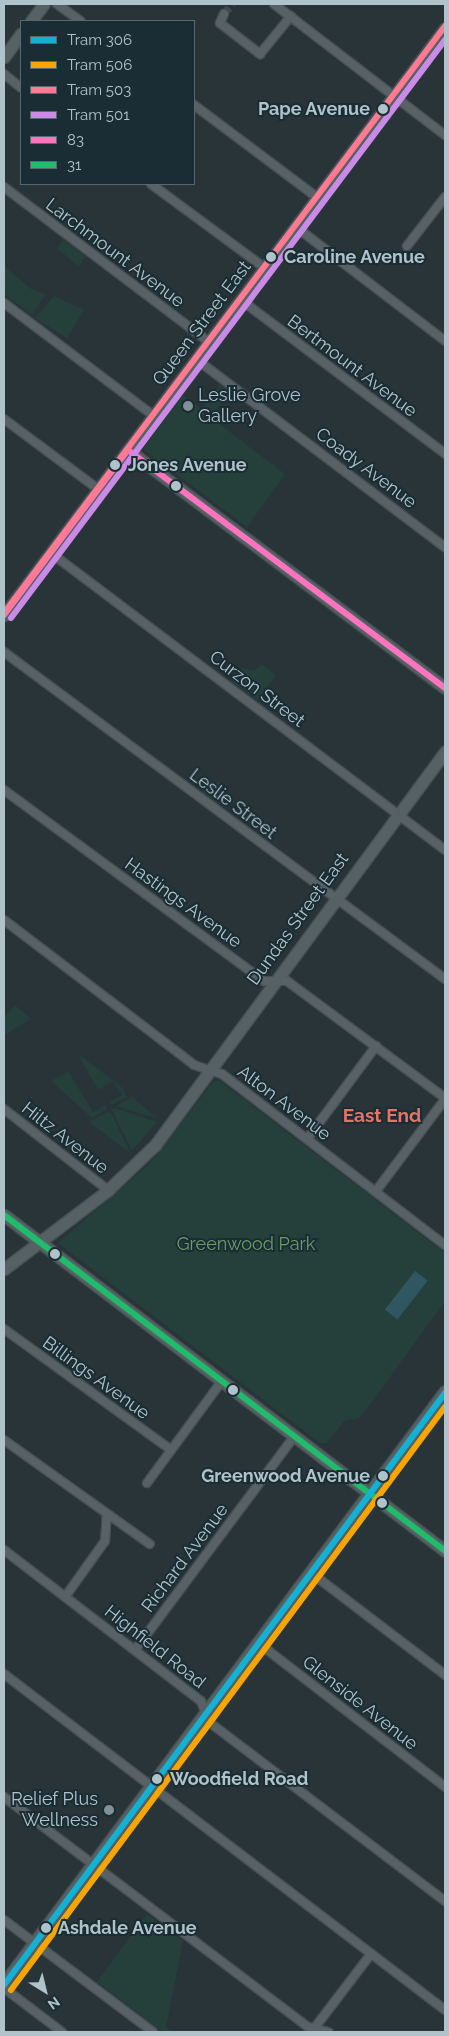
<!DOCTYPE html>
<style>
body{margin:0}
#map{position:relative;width:449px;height:2036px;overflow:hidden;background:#283438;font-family:Raleway,sans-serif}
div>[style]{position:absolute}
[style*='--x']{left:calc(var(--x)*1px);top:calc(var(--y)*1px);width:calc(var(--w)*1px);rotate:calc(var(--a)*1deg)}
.green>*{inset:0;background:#25403b}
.water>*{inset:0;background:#305662;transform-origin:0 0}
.street-tunnel>*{height:8px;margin-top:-4px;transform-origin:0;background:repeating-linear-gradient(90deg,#3d494e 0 8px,transparent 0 12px)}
.roads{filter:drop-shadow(1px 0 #464f53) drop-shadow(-1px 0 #464f53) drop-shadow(0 1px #464f53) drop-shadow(0 -1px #464f53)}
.street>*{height:8px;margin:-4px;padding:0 4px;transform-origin:4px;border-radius:4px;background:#586266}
.secondary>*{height:11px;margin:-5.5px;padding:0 5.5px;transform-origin:5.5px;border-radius:5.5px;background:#566164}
.bus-1>*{height:6px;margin:-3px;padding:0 3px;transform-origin:3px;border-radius:3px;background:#fc73be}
.bus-2>*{height:6px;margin:-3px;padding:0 3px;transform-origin:3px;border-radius:3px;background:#20bc6c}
.tram-1>*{height:6px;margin:-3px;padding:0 3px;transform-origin:3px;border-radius:3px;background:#13b2d5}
.tram-2>*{height:6px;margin:-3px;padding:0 3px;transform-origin:3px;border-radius:3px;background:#f7a600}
.tram-3>*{height:6px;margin:-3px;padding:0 3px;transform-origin:3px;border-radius:3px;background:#fe7a93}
.tram-4>*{height:6px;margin:-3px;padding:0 3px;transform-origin:3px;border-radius:3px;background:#ca8be6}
.dots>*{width:14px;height:14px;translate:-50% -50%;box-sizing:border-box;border:2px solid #1a2d34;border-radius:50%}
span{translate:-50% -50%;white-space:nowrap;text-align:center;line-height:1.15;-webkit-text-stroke:4px #1a2d34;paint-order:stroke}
.stop-label{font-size:18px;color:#b1c3ca;font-weight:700}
.right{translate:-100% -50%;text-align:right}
.left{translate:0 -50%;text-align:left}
.street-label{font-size:18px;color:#b1c3ca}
.poi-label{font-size:18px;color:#b1c3ca}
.park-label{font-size:18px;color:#6b9e65}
.neighbourhood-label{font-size:19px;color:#e37467;font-weight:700}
.frame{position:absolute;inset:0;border:5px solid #b1c3ca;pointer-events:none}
.legend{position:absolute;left:20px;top:20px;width:175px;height:165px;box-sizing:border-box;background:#1a2d34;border:1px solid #566970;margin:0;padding:6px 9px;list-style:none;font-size:15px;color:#b1c3ca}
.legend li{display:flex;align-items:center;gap:10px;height:25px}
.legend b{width:25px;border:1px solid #566970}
.north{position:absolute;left:20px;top:1966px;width:50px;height:50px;-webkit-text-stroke:4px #1a2d34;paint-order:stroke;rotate:144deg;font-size:14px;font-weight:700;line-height:20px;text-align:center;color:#b1c3ca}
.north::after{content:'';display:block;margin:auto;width:18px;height:22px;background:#b1c3ca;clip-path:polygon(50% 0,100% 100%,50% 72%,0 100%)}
</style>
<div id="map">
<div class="green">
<div style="clip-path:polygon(63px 239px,85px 256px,79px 267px,57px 248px)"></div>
<div style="clip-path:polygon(4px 266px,31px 289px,46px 294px,32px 315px,4px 294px)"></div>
<div style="clip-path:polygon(54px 296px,84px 310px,67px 338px,35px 318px)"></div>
<div style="clip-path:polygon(220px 385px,229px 392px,210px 417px,285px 474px,247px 527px,143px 449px,182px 395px,201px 409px)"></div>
<div style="clip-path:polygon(262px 664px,276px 675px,257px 700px,231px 681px,238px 668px,255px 670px)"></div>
<div style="clip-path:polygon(219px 781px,223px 788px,217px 795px,222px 799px,217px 803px,202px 792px)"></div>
<div style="clip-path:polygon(15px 1005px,31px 1019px,4px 1035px,4px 1017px)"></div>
<div style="clip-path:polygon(78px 1054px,123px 1088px,127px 1097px,112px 1105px,110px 1102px,122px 1095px,113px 1081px,98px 1090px)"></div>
<div style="clip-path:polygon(68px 1071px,93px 1112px,105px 1105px,107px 1109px,92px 1118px,51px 1081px)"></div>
<div style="clip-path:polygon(220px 1081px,445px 1253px,445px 1301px,360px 1418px,344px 1421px,327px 1443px,320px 1443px,58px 1243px,150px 1163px,213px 1082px)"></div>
<div style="clip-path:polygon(132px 1097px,139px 1103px,158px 1119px,116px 1106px)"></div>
<div style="clip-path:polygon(115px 1108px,157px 1122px,132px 1151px,112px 1110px)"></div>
<div style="clip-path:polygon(110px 1111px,118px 1127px,131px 1154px,89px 1122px)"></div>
<div style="clip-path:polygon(147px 1914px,183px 1941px,166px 2027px,172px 2032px,163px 2032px,97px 1982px)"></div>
</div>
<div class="water">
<div style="left:415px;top:1271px;width:16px;height:49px;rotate:38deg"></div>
</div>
<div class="street-tunnel">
<div style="--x:224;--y:14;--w:13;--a:-51"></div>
</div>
<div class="roads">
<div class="street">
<div style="--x:57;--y:4;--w:29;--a:36"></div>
<div style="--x:274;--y:4;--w:215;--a:37.5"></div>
<div style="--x:224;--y:14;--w:10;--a:114"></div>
<div style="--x:220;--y:23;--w:51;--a:37.8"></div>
<div style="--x:260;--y:54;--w:49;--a:-50.8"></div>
<div style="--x:4;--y:74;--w:22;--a:39"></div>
<div style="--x:194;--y:105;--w:155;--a:36.9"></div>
<div style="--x:151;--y:184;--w:142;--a:36.4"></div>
<div style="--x:4;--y:187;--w:257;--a:37.1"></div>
<div style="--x:296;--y:227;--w:188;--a:37.4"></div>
<div style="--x:407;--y:246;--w:62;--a:-52.2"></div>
<div style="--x:241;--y:300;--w:256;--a:37"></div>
<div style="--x:4;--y:303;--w:188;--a:37"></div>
<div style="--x:196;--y:359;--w:312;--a:37.1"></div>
<div style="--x:4;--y:419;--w:117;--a:36.7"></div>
<div style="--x:51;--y:553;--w:493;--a:37"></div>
<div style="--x:4;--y:652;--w:549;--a:36.56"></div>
<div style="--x:4;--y:790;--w:323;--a:36.3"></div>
<div style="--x:264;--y:981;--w:23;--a:0"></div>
<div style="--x:287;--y:981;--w:197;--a:36.5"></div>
<div style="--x:4;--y:920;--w:239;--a:37.3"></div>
<div style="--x:194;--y:1065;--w:29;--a:18"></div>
<div style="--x:222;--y:1074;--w:281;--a:37.5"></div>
<div style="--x:4;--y:1109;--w:132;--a:37.9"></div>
<div style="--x:307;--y:1139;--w:116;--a:-53.4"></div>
<div style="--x:376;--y:1191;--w:115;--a:-53.1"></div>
<div style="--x:4;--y:1329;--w:206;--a:35.9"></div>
<div style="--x:4;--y:1440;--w:179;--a:35.5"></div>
<div style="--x:147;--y:1483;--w:127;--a:-53.7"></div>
<div style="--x:4;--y:1550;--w:248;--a:37.5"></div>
<div style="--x:201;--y:1701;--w:22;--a:69"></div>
<div style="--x:209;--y:1722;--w:296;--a:37.2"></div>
<div style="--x:310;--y:1572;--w:170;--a:37.3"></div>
<div style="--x:65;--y:1597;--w:69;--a:-54.5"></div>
<div style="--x:105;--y:1541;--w:26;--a:-86"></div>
<div style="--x:257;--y:1642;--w:237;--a:37.6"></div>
<div style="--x:135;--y:1650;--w:268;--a:-53.3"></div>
<div style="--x:4;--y:1674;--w:554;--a:37.3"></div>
<div style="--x:4;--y:1797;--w:381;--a:37.1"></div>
<div style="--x:308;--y:2027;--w:21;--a:14"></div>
<div style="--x:4;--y:1920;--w:186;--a:36.9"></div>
<div style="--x:4;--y:1988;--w:73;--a:37.2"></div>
<div style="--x:313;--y:2030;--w:96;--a:-52.7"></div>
</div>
<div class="secondary">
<div style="--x:31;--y:21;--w:21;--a:-53"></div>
<div style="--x:4;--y:57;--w:29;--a:-54"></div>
<div style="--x:128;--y:450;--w:396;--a:36.9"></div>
<div style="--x:4;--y:615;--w:734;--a:-53.08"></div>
<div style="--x:4;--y:1215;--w:554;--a:37.3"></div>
<div style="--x:4;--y:1269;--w:131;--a:-37.2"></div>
<div style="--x:108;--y:1190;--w:65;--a:-43.8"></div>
<div style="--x:155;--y:1145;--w:489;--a:-53.6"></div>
<div style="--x:4;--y:1983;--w:738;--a:-53.32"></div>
</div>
</div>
<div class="bus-1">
<div style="--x:128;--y:450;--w:396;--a:36.9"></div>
<div style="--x:4;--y:615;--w:206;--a:-53.1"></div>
</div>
<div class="bus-2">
<div style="--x:4;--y:1215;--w:554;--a:37.3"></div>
</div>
<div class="tram-1">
<div style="--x:4;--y:1985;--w:738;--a:-53.32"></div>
</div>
<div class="tram-2">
<div style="--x:11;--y:1990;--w:727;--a:-53.34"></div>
</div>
<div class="tram-3">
<div style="--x:4;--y:613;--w:734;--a:-53.08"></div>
</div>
<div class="tram-4">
<div style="--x:11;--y:618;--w:723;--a:-53.1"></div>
</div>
<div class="dots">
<div style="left:383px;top:109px;background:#b1c3ca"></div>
<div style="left:271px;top:257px;background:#b1c3ca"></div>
<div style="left:188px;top:406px;background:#819197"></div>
<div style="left:115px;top:465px;background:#b1c3ca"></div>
<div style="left:176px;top:486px;background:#b1c3ca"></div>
<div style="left:55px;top:1254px;background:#b1c3ca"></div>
<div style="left:233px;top:1390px;background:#b1c3ca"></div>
<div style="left:383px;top:1476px;background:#b1c3ca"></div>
<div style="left:382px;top:1503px;background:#b1c3ca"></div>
<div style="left:157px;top:1779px;background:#b1c3ca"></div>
<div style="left:109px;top:1810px;background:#819197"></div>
<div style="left:46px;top:1928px;background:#b1c3ca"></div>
</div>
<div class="stop-label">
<span class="right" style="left:370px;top:109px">Pape Avenue</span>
<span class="left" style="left:284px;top:257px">Caroline Avenue</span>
<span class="left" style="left:128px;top:465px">Jones Avenue</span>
<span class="right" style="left:370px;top:1476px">Greenwood Avenue</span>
<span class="left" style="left:170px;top:1779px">Woodfield Road</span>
<span class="left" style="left:58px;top:1928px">Ashdale Avenue</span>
</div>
<div class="street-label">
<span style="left:115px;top:253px;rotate:37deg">Larchmount Avenue</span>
<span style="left:202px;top:323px;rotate:-53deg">Queen Street East</span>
<span style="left:352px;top:366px;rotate:37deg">Bertmount Avenue</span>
<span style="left:366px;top:468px;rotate:37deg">Coady Avenue</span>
<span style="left:257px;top:689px;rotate:37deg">Curzon Street</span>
<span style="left:233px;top:804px;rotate:37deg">Leslie Street</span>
<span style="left:183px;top:903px;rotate:36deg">Hastings Avenue</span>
<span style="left:298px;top:919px;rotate:-54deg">Dundas Street East</span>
<span style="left:284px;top:1103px;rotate:37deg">Alton Avenue</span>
<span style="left:65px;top:1138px;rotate:38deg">Hiltz Avenue</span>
<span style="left:96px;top:1378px;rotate:36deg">Billings Avenue</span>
<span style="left:185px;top:1558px;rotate:-53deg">Richard Avenue</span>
<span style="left:155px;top:1647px;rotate:38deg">Highfield Road</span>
<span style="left:360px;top:1703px;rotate:38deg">Glenside Avenue</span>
</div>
<div class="poi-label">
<span class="left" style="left:198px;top:406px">Leslie Grove<br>Gallery</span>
<span class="right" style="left:98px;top:1810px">Relief Plus<br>Wellness</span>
</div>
<div class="park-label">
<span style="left:246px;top:1244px">Greenwood Park</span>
</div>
<div class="neighbourhood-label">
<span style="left:382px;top:1116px">East End</span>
</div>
<div class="frame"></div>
<ul class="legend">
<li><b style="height:6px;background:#13b2d5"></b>Tram 306</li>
<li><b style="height:6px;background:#f7a600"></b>Tram 506</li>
<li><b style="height:6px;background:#fe7a93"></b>Tram 503</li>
<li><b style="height:6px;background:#ca8be6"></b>Tram 501</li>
<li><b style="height:6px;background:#fc73be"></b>83</li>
<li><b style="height:6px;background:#20bc6c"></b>31</li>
</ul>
<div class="north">N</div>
</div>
